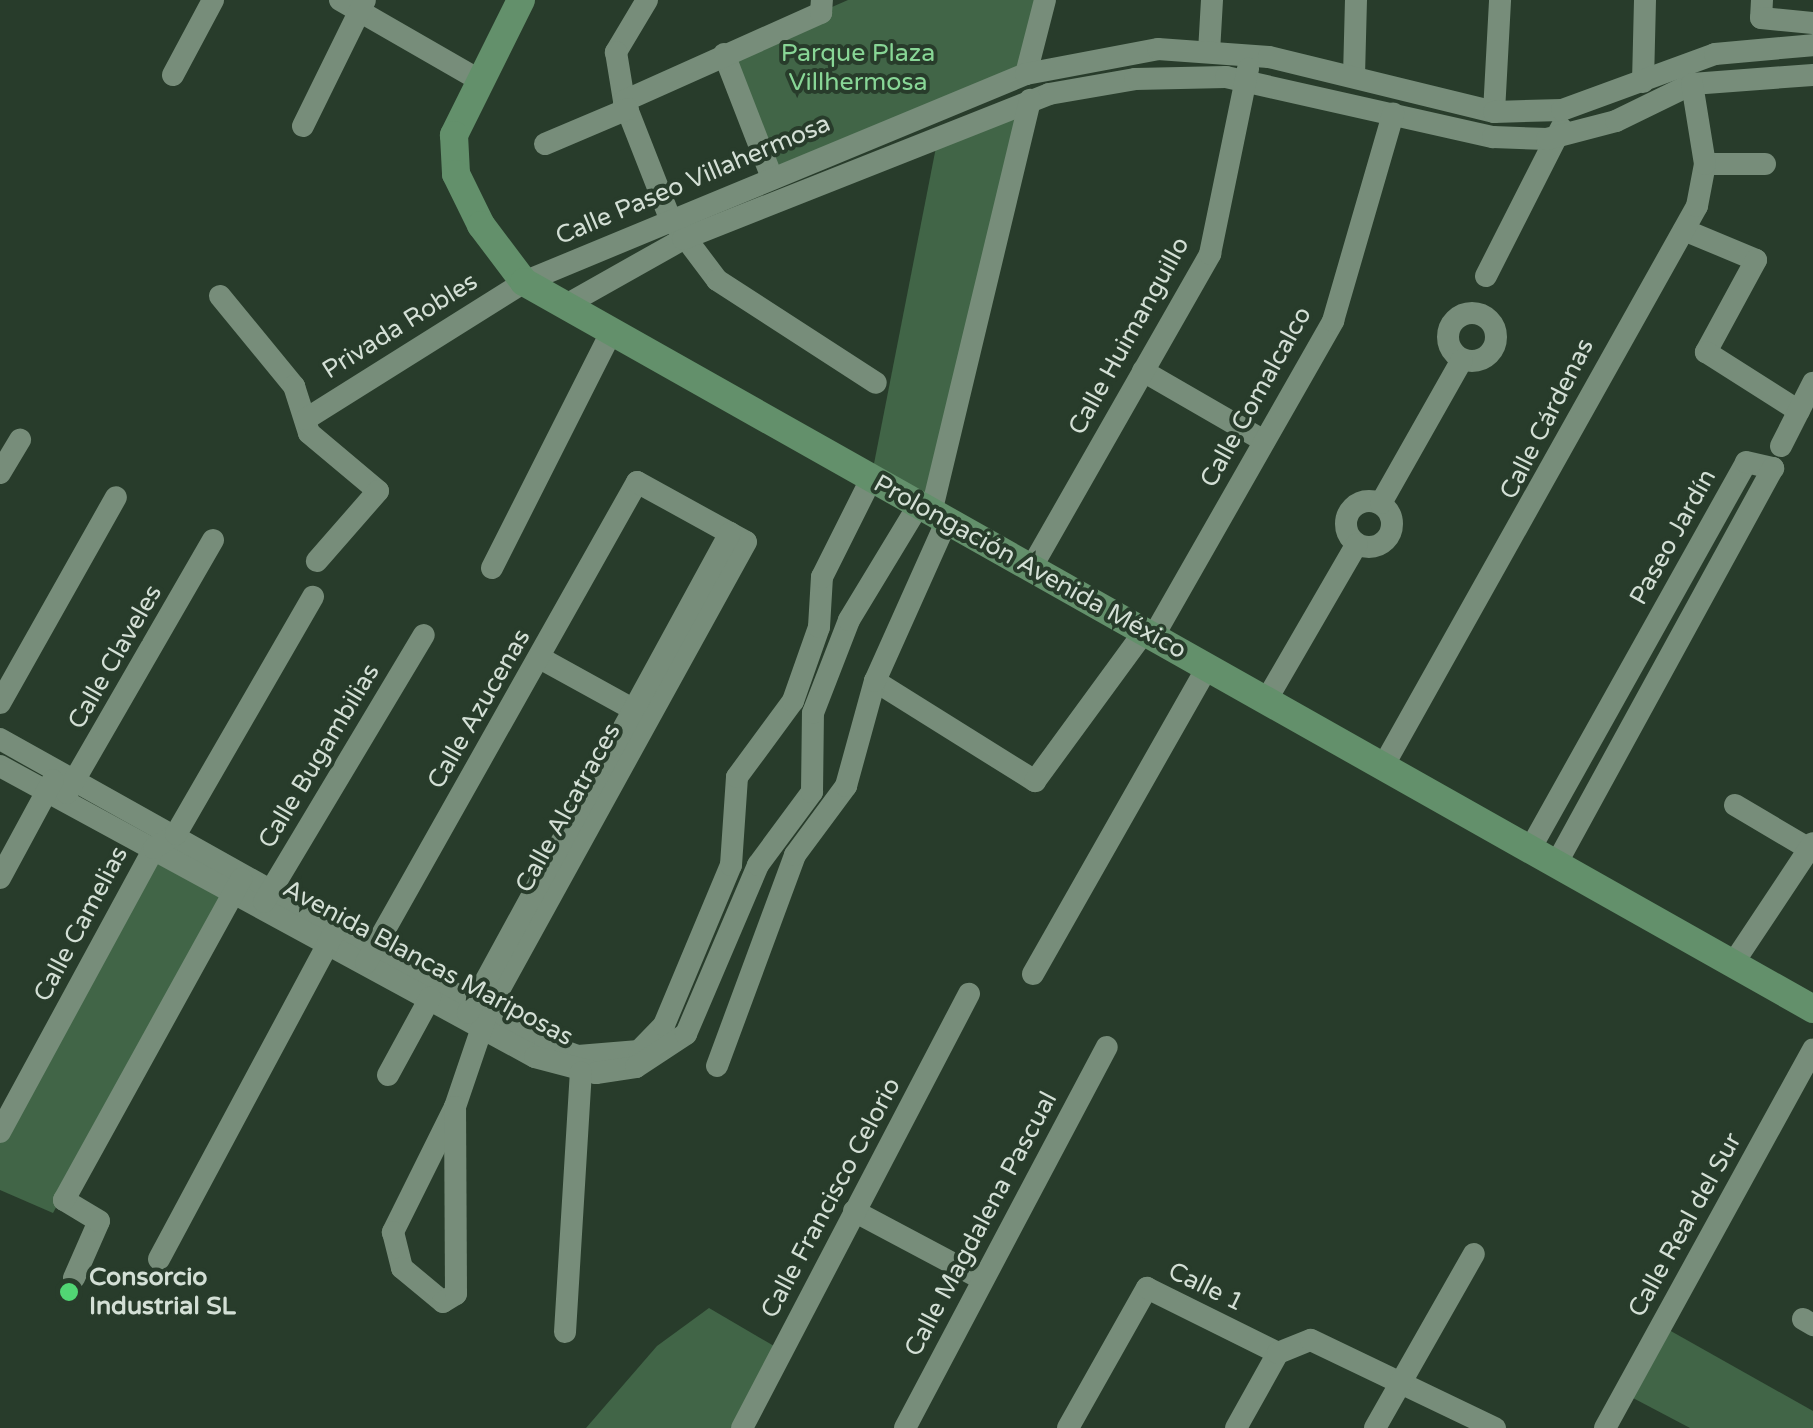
<!DOCTYPE html>
<meta charset="utf-8">
<style>
body{margin:0}
#map{position:relative;width:1813px;height:1428px;overflow:hidden;background:#283c2b;font-family:"Varela Round",sans-serif}
div>[style]{position:absolute}
[style*='--x']{left:calc(var(--x)*1px);top:calc(var(--y)*1px);width:calc(var(--w)*1px);rotate:calc(var(--a)*1deg)}
.green>*{inset:0;background:#416547}
.minor>*{height:22px;margin:-11px;padding:0 11px;transform-origin:11px;border-radius:11px;background:#778d7a}
.minor>.ring{margin:-11px;padding:0;box-sizing:content-box;background:none;border:22px solid #778d7a;border-radius:50%}
.major>*{height:28px;margin:-14px;padding:0 14px;transform-origin:14px;border-radius:14px;background:#63906b}
.dots>*{width:28px;height:28px;translate:-50% -50%;box-sizing:border-box;border:5px solid #283c2b;border-radius:50%}
span{translate:-50% -50%;white-space:nowrap;text-align:center;line-height:1.15;-webkit-text-stroke:8px #283c2b;paint-order:stroke}
.park-label{font-size:25px;color:#88d696}
.street-label{font-size:25px;color:#d3dfd5}
.poi-label{font-size:25px;color:#d3dfd5;font-weight:700}
.left{translate:0 -50%;text-align:left}
</style>
<div id="map">
<div class="green">
<div style="clip-path:polygon(848px 0,1045px 0,1026px 74px,771px 175px,724px 54px)"></div>
<div style="clip-path:polygon(1030px 100px,931px 513px,871px 479px,938px 137px)"></div>
<div style="clip-path:polygon(154px 848px,232px 889px,53px 1213px,0 1190px,0 1132px)"></div>
<div style="clip-path:polygon(709px 1308px,774px 1346px,731px 1428px,586px 1428px,657px 1346px)"></div>
<div style="clip-path:polygon(1669px 1330px,1813px 1411px,1813px 1428px,1690px 1428px,1633px 1398px)"></div>
</div>
<div class="minor">
<div style="--x:340;--y:0;--w:160;--a:29.9"></div>
<div style="--x:647;--y:0;--w:61;--a:120.8"></div>
<div style="--x:616;--y:52;--w:50;--a:80.7"></div>
<div style="--x:624;--y:101;--w:123;--a:68.6"></div>
<div style="--x:669;--y:216;--w:80;--a:53.1"></div>
<div style="--x:717;--y:280;--w:189;--a:32.9"></div>
<div style="--x:1762;--y:0;--w:18;--a:93"></div>
<div style="--x:1761;--y:18;--w:52;--a:5.5"></div>
<div style="--x:1209;--y:52;--w:52;--a:-86.7"></div>
<div style="--x:724;--y:54;--w:130;--a:68.8"></div>
<div style="--x:1026;--y:74;--w:76;--a:-75.6"></div>
<div style="--x:173;--y:75;--w:85;--a:-61.9"></div>
<div style="--x:1354;--y:76;--w:76;--a:-88.5"></div>
<div style="--x:1643;--y:82;--w:82;--a:-88.6"></div>
<div style="--x:624;--y:101;--w:216;--a:-24.1"></div>
<div style="--x:821;--y:13;--w:13;--a:-86"></div>
<div style="--x:1494;--y:112;--w:112;--a:-86.9"></div>
<div style="--x:303;--y:126;--w:140;--a:-63.8"></div>
<div style="--x:545;--y:144;--w:90;--a:-22.9"></div>
<div style="--x:1705;--y:164;--w:60;--a:0"></div>
<div style="--x:1684;--y:230;--w:78;--a:22.6"></div>
<div style="--x:1756;--y:260;--w:105;--a:118.5"></div>
<div style="--x:1706;--y:352;--w:110;--a:32.4"></div>
<div style="--x:1486;--y:276;--w:166;--a:-63.1"></div>
<div style="--x:220;--y:296;--w:117;--a:50.6"></div>
<div style="--x:294;--y:386;--w:49;--a:72.3"></div>
<div style="--x:309;--y:433;--w:90;--a:40"></div>
<div style="--x:378;--y:491;--w:93;--a:131.1"></div>
<div style="--x:566;--y:305;--w:134;--a:-29.4"></div>
<div style="--x:683;--y:239;--w:394;--a:-21.6"></div>
<div style="--x:1049;--y:94;--w:87;--a:-9.9"></div>
<div style="--x:1135;--y:79;--w:91;--a:-1.3"></div>
<div style="--x:1226;--y:77;--w:274;--a:12.7"></div>
<div style="--x:1493;--y:137;--w:54;--a:2.1"></div>
<div style="--x:1547;--y:139;--w:71;--a:-14.6"></div>
<div style="--x:1616;--y:121;--w:85;--a:-26"></div>
<div style="--x:1692;--y:84;--w:121;--a:-4.3"></div>
<div class="ring" style="left:1448px;top:313px;width:26px;height:26px"></div>
<div style="--x:1143;--y:371;--w:140;--a:30"></div>
<div style="--x:306;--y:419;--w:257;--a:-32.1"></div>
<div style="--x:524;--y:282;--w:543;--a:-22.51"></div>
<div style="--x:1026;--y:74;--w:134;--a:-10.7"></div>
<div style="--x:1158;--y:49;--w:111;--a:4.1"></div>
<div style="--x:1269;--y:57;--w:232;--a:13.7"></div>
<div style="--x:1494;--y:112;--w:68;--a:-1.7"></div>
<div style="--x:1562;--y:110;--w:163;--a:-20.1"></div>
<div style="--x:1715;--y:54;--w:98;--a:-5.2"></div>
<div style="--x:1781;--y:446;--w:71;--a:-63.1"></div>
<div style="--x:0;--y:473;--w:39;--a:-59"></div>
<div class="ring" style="left:1346px;top:501px;width:24px;height:24px"></div>
<div style="--x:1381;--y:503;--w:164;--a:-60.5"></div>
<div style="--x:931;--y:513;--w:425;--a:-76.5"></div>
<div style="--x:492;--y:568;--w:267;--a:-63.2"></div>
<div style="--x:1030;--y:570;--w:364;--a:-60.3"></div>
<div style="--x:1210;--y:254;--w:189;--a:-78.4"></div>
<div style="--x:1153;--y:637;--w:364;--a:-60.3"></div>
<div style="--x:1333;--y:321;--w:216;--a:-73.8"></div>
<div style="--x:540;--y:658;--w:122;--a:28.9"></div>
<div style="--x:875;--y:681;--w:189;--a:32"></div>
<div style="--x:1035;--y:781;--w:185;--a:-53.8"></div>
<div style="--x:1267;--y:699;--w:179;--a:-59.9"></div>
<div style="--x:0;--y:703;--w:236;--a:-60.6"></div>
<div style="--x:0;--y:739;--w:625;--a:29.23"></div>
<div style="--x:545;--y:1044;--w:35;--a:20"></div>
<div style="--x:578;--y:1056;--w:61;--a:-4.7"></div>
<div style="--x:639;--y:1051;--w:36;--a:-46"></div>
<div style="--x:664;--y:1025;--w:173;--a:-67.3"></div>
<div style="--x:731;--y:865;--w:88;--a:-86.1"></div>
<div style="--x:737;--y:777;--w:94;--a:-53.6"></div>
<div style="--x:793;--y:701;--w:78;--a:-70.6"></div>
<div style="--x:819;--y:627;--w:50;--a:-86.6"></div>
<div style="--x:822;--y:577;--w:110;--a:-63.4"></div>
<div style="--x:1385;--y:763;--w:638;--a:-60.74"></div>
<div style="--x:1697;--y:206;--w:43;--a:-79.2"></div>
<div style="--x:1705;--y:164;--w:81;--a:-99.2"></div>
<div style="--x:0;--y:766;--w:609;--a:28.54"></div>
<div style="--x:535;--y:1057;--w:63;--a:14.7"></div>
<div style="--x:596;--y:1073;--w:40;--a:-8.5"></div>
<div style="--x:636;--y:1067;--w:60;--a:-33.4"></div>
<div style="--x:686;--y:1034;--w:184;--a:-66.9"></div>
<div style="--x:758;--y:865;--w:91;--a:-53.5"></div>
<div style="--x:812;--y:792;--w:79;--a:-89.3"></div>
<div style="--x:813;--y:713;--w:100;--a:-68.8"></div>
<div style="--x:849;--y:620;--w:133;--a:-58.8"></div>
<div style="--x:67;--y:793;--w:292;--a:-60"></div>
<div style="--x:1735;--y:805;--w:82;--a:30.6"></div>
<div style="--x:1529;--y:851;--w:445;--a:-60.8"></div>
<div style="--x:1746;--y:462;--w:28;--a:13"></div>
<div style="--x:1773;--y:468;--w:452;--a:118.7"></div>
<div style="--x:0;--y:878;--w:111;--a:-61.6"></div>
<div style="--x:264;--y:902;--w:311;--a:-59.1"></div>
<div style="--x:366;--y:963;--w:552;--a:-60.6"></div>
<div style="--x:637;--y:482;--w:124;--a:28.8"></div>
<div style="--x:746;--y:542;--w:534;--a:118.87"></div>
<div style="--x:488;--y:1010;--w:102;--a:108.8"></div>
<div style="--x:455;--y:1107;--w:140;--a:116.4"></div>
<div style="--x:393;--y:1232;--w:37;--a:76"></div>
<div style="--x:402;--y:1268;--w:53;--a:39.7"></div>
<div style="--x:443;--y:1302;--w:15;--a:-32"></div>
<div style="--x:456;--y:1294;--w:187;--a:-90.3"></div>
<div style="--x:1732;--y:965;--w:146;--a:-56.4"></div>
<div style="--x:1033;--y:974;--w:354;--a:-60.4"></div>
<div style="--x:468;--y:1013;--w:547;--a:-61.37"></div>
<div style="--x:717;--y:1066;--w:225;--a:-69.7"></div>
<div style="--x:795;--y:855;--w:86;--a:-53.5"></div>
<div style="--x:846;--y:786;--w:109;--a:-74.6"></div>
<div style="--x:875;--y:681;--w:174;--a:-65.9"></div>
<div style="--x:388;--y:1075;--w:88;--a:-61.4"></div>
<div style="--x:0;--y:1132;--w:323;--a:-61.5"></div>
<div style="--x:154;--y:848;--w:26;--a:-32"></div>
<div style="--x:176;--y:834;--w:274;--a:-60"></div>
<div style="--x:854;--y:1211;--w:145;--a:28"></div>
<div style="--x:159;--y:1259;--w:371;--a:-61.8"></div>
<div style="--x:74;--y:1278;--w:62;--a:-66.3"></div>
<div style="--x:99;--y:1221;--w:41;--a:-149"></div>
<div style="--x:64;--y:1200;--w:367;--a:-61.1"></div>
<div style="--x:1803;--y:1319;--w:12;--a:31"></div>
<div style="--x:565;--y:1332;--w:260;--a:-86.5"></div>
<div style="--x:742;--y:1428;--w:490;--a:-62.4"></div>
<div style="--x:905;--y:1428;--w:431;--a:-62.1"></div>
<div style="--x:1068;--y:1428;--w:161;--a:-60.6"></div>
<div style="--x:1147;--y:1288;--w:146;--a:26.4"></div>
<div style="--x:1236;--y:1428;--w:86;--a:-60.8"></div>
<div style="--x:1278;--y:1353;--w:35;--a:-22"></div>
<div style="--x:1311;--y:1340;--w:204;--a:25.6"></div>
<div style="--x:1375;--y:1428;--w:200;--a:-60.4"></div>
<div style="--x:1605;--y:1428;--w:432;--a:-61.2"></div>
</div>
<div class="major">
<div style="--x:521;--y:0;--w:151;--a:116.4"></div>
<div style="--x:454;--y:135;--w:39;--a:87"></div>
<div style="--x:456;--y:174;--w:57;--a:63.9"></div>
<div style="--x:481;--y:225;--w:71;--a:53"></div>
<div style="--x:524;--y:282;--w:1480;--a:29.42"></div>
</div>
<div class="dots">
<div style="left:69px;top:1292px;background:#51d674"></div>
</div>
<div class="park-label">
<span style="left:858px;top:68px">Parque Plaza<br>Villhermosa</span>
</div>
<div class="street-label">
<span style="left:693px;top:180px;rotate:-23deg">Calle Paseo Villahermosa</span>
<span style="left:400px;top:326px;rotate:-32deg">Privada Robles</span>
<span style="left:1129px;top:336px;rotate:-61deg">Calle Huimanguillo</span>
<span style="left:1256px;top:397px;rotate:-61deg">Calle Comalcalco</span>
<span style="left:1547px;top:419px;rotate:-63deg">Calle Cárdenas</span>
<span style="left:1673px;top:537px;rotate:-61deg">Paseo Jardín</span>
<span style="left:1030px;top:567px;rotate:29deg">Prolongación Avenida México</span>
<span style="left:115px;top:657px;rotate:-60deg">Calle Claveles</span>
<span style="left:479px;top:709px;rotate:-60deg">Calle Azucenas</span>
<span style="left:319px;top:756px;rotate:-59deg">Calle Bugambilias</span>
<span style="left:568px;top:808px;rotate:-61deg">Calle Alcatraces</span>
<span style="left:81px;top:924px;rotate:-62deg">Calle Camelias</span>
<span style="left:428px;top:963px;rotate:28deg">Avenida Blancas Mariposas</span>
<span style="left:831px;top:1198px;rotate:-62deg">Calle Francisco Celorio</span>
<span style="left:981px;top:1224px;rotate:-62deg">Calle Magdalena Pascual</span>
<span style="left:1685px;top:1225px;rotate:-61deg">Calle Real del Sur</span>
<span style="left:1206px;top:1287px;rotate:26deg">Calle 1</span>
</div>
<div class="poi-label">
<span class="left" style="left:89px;top:1292px">Consorcio<br>Industrial SL</span>
</div>
</div>
